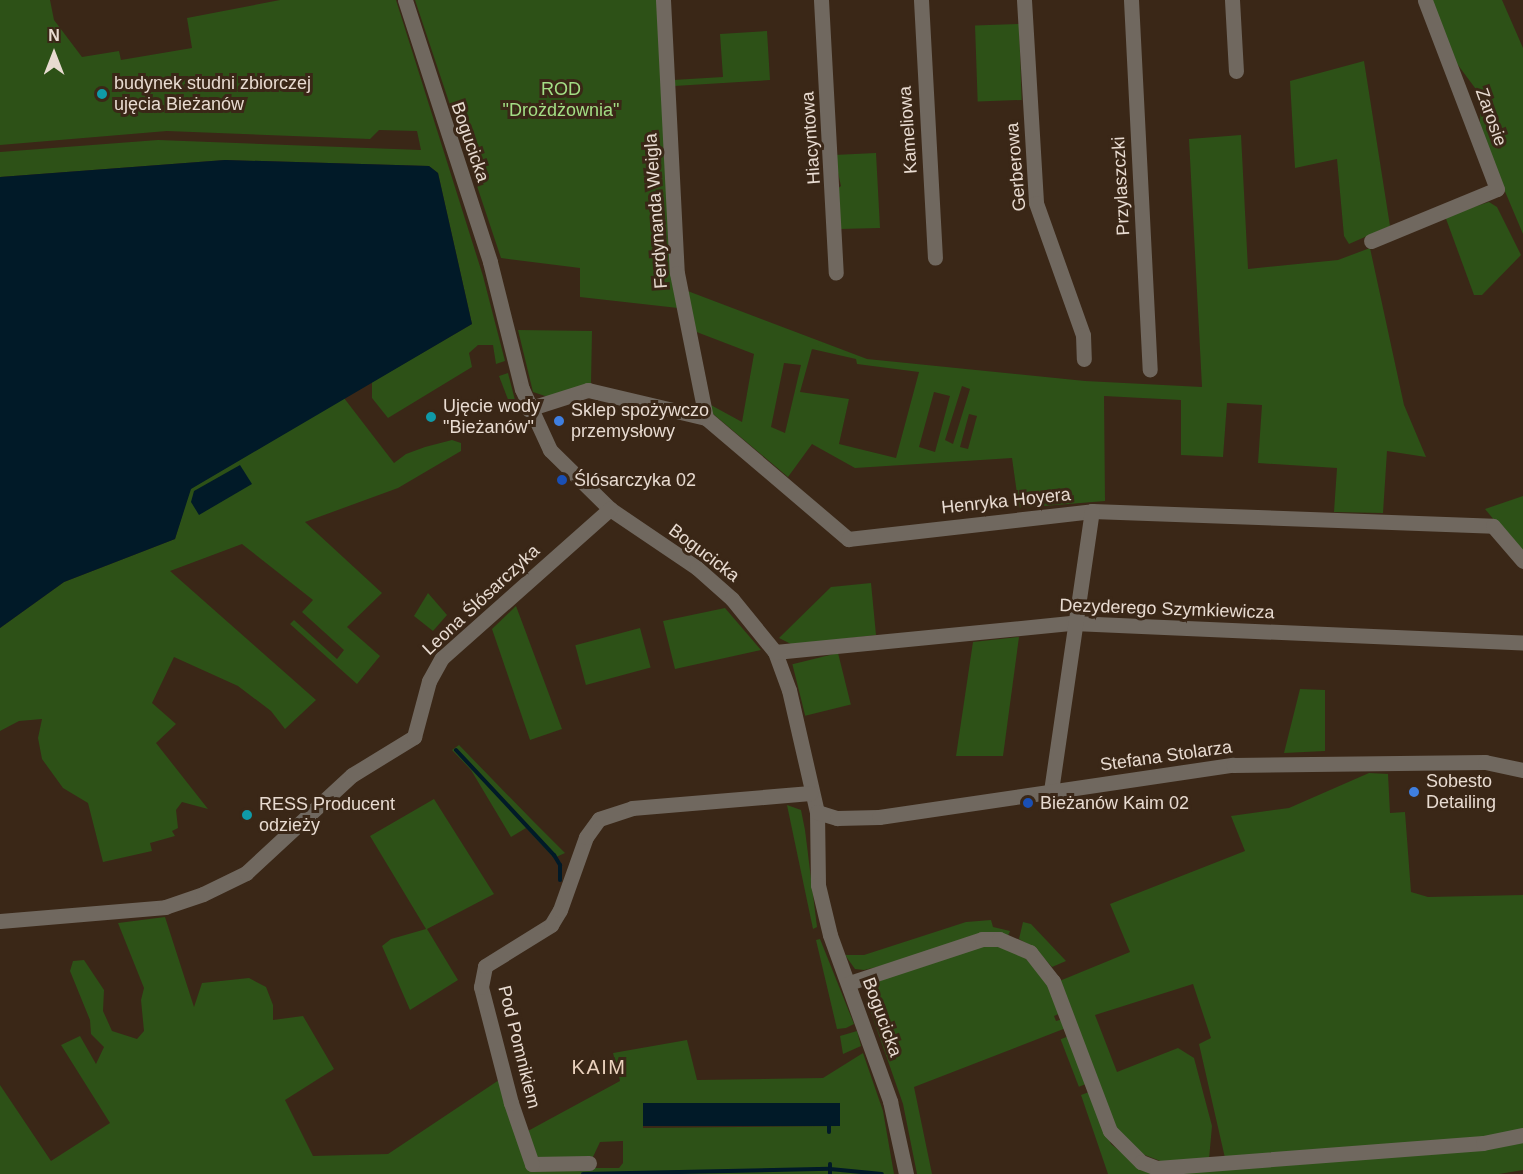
<!DOCTYPE html>
<meta charset="utf-8">
<style>
body{margin:0}
#map{position:relative;width:1523px;height:1174px;overflow:hidden;background:#3a2717;font-family:Helvetica,sans-serif}
div>[style]{position:absolute}
[style*='--x']{left:calc(var(--x)*1px);top:calc(var(--y)*1px);width:calc(var(--w)*1px);rotate:calc(var(--a)*1deg)}
.green>*{inset:0;background:#2d5117;transform-origin:0 0}
.water>*{inset:0;background:#011a28;transform-origin:0 0}
.stream>*{height:4px;margin:-2px;padding:0 2px;transform-origin:2px;border-radius:2px;background:#011a28}
.minor>*{height:15px;margin:-7.5px;padding:0 7.5px;transform-origin:7.5px;border-radius:7.5px;background:#70685f}
.dots>*{width:16px;height:16px;translate:-50% -50%;box-sizing:border-box;border:3px solid #3a2717;border-radius:50%}
span{translate:-50% -50%;white-space:nowrap;text-align:center;line-height:1.15;-webkit-text-stroke:6px #3a2717;paint-order:stroke}
.poi-label{font-size:18px;color:#e8dbd1}
.left{translate:0 -50%;text-align:left}
.park-label{font-size:18px;color:#a3de85}
.street-label{font-size:18px;color:#e8dbd1}
.neighbourhood-label{font-size:20px;color:#ebd2be;letter-spacing:1.5px}
.north{position:absolute;left:24px;top:24px;width:60px;height:60px;-webkit-text-stroke:4px #3a2717;paint-order:stroke;rotate:0deg;font-size:16px;font-weight:700;line-height:24px;text-align:center;color:#e8dbd1}
.north::after{content:'';display:block;margin:auto;width:21px;height:27px;background:#e8dbd1;clip-path:polygon(50% 0,100% 100%,50% 72%,0 100%)}
</style>
<div id="map">
<div class="green">
<div style="clip-path:polygon(0 0,50px 0,54px 20px,82px 57px,119px 51px,121px 60px,192px 48px,187px 18px,280px 0,396px 0,483px 276px,505px 361px,496px 364px,493px 345px,478px 345px,469px 353px,472px 367px,388px 418px,372px 398px,372px 382px,472px 324px,438px 173px,429px 166px,225px 160px,0 177px,0 152px,158px 140px,421px 150px,417px 131px,379px 130px,370px 139px,167px 131px,0 145px)"></div>
<div style="clip-path:polygon(415px 0,660px 0,678px 308px,580px 297px,580px 268px,501px 258px)"></div>
<div style="clip-path:polygon(1431px 0,1502px 0,1523px 48px,1523px 234px,1479px 130px,1481px 108px,1478px 92px,1455px 61px)"></div>
<div style="left:1019px;top:24px;width:76px;height:44px;rotate:88deg"></div>
<div style="clip-path:polygon(767px 31px,770px 80px,674px 86px,673px 80px,723px 77px,720px 34px)"></div>
<div style="clip-path:polygon(1364px 61px,1390px 226px,1349px 244px,1344px 236px,1337px 159px,1295px 168px,1290px 81px)"></div>
<div style="clip-path:polygon(evenodd,1241px 135px,1248px 269px,1338px 260px,1370px 248px,1404px 405px,1426px 457px,1387px 451px,1383px 513px,1334px 512px,1337px 468px,1258px 463px,1262px 405px,1227px 403px,1223px 457px,1181px 455px,1181px 400px,1104px 396px,1105px 501px,1019px 508px,1012px 458px,855px 468px,812px 444px,788px 477px,712px 413px,709px 404px,742px 422px,754px 354px,694px 331px,685px 290px,867px 359px,1085px 381px,1202px 387px,1189px 139px,1241px 135px,812px 349px,856px 359px,857px 364px,919px 372px,896px 458px,839px 444px,849px 399px,800px 392px,812px 349px,1241px 135px,784px 363px,801px 365px,785px 433px,771px 427px,784px 363px,1241px 135px,962px 386px,970px 389px,953px 444px,945px 440px,962px 386px,1241px 135px,934px 392px,950px 396px,935px 452px,919px 447px,934px 392px,1241px 135px,969px 414px,977px 416px,968px 449px,960px 447px,969px 414px)"></div>
<div style="clip-path:polygon(876px 153px,880px 228px,839px 229px,837px 189px,841px 186px,834px 155px)"></div>
<div style="clip-path:polygon(1489px 202px,1497px 207px,1521px 255px,1482px 295px,1474px 295px,1445px 216px)"></div>
<div style="clip-path:polygon(518px 330px,592px 331px,591px 384px,548px 397px,533px 392px)"></div>
<div style="clip-path:polygon(508px 373px,517px 408px,512px 410px,499px 376px)"></div>
<div style="clip-path:polygon(344px 398px,394px 463px,406px 454px,425px 447px,452px 440px,461px 443px,461px 451px,398px 488px,305px 522px,382px 593px,347px 627px,380px 656px,357px 684px,290px 624px,294px 620px,337px 659px,344px 650px,302px 612px,313px 600px,242px 544px,170px 571px,316px 700px,285px 729px,271px 711px,238px 686px,174px 657px,152px 703px,176px 724px,156px 743px,208px 809px,182px 802px,176px 810px,178px 828px,172px 831px,175px 836px,150px 843px,152px 851px,103px 862px,88px 803px,63px 788px,42px 759px,38px 738px,42px 719px,19px 721px,0 731px,0 628px,64px 582px,175px 539px,190px 489px)"></div>
<div style="clip-path:polygon(1523px 496px,1523px 555px,1485px 509px)"></div>
<div style="clip-path:polygon(871px 583px,876px 635px,793px 645px,779px 638px,831px 587px)"></div>
<div style="clip-path:polygon(428px 593px,447px 615px,433px 631px,414px 616px)"></div>
<div style="clip-path:polygon(516px 606px,562px 729px,530px 740px,492px 629px)"></div>
<div style="clip-path:polygon(725px 608px,761px 650px,675px 669px,663px 621px)"></div>
<div style="left:640px;top:628px;width:41px;height:67px;rotate:75deg"></div>
<div style="clip-path:polygon(1019px 637px,1003px 756px,956px 756px,973px 642px)"></div>
<div style="left:838px;top:653px;width:53px;height:47px;rotate:76deg"></div>
<div style="clip-path:polygon(1300px 689px,1325px 690px,1325px 751px,1284px 753px)"></div>
<div style="clip-path:polygon(459px 745px,533px 821px,565px 853px,554px 858px,526px 828px,511px 837px,471px 770px,452px 750px)"></div>
<div style="clip-path:polygon(1369px 773px,1388px 774px,1390px 813px,1405px 812px,1411px 892px,1428px 897px,1523px 895px,1523px 1131px,1483px 1139px,1225px 1158px,1199px 1044px,1211px 1038px,1193px 984px,1095px 1015px,1117px 1072px,1178px 1048px,1194px 1058px,1212px 1126px,1209px 1159px,1163px 1162px,1137px 1152px,1115px 1131px,1057px 982px,1130px 952px,1110px 904px,1245px 851px,1231px 816px,1289px 808px)"></div>
<div style="clip-path:polygon(434px 799px,494px 894px,427px 929px,458px 980px,410px 1010px,382px 946px,391px 939px,426px 929px,370px 836px)"></div>
<div style="clip-path:polygon(787px 805px,801px 810px,805px 830px,817px 927px,813px 929px)"></div>
<div style="clip-path:polygon(evenodd,165px 917px,194px 1007px,202px 983px,249px 978px,266px 987px,273px 1005px,273px 1020px,303px 1016px,334px 1069px,285px 1100px,313px 1156px,388px 1154px,502px 1078px,527px 1168px,619px 1168px,623px 1163px,623px 1141px,600px 1142px,592px 1159px,533px 1159px,526px 1132px,620px 1081px,613px 1053px,687px 1040px,697px 1080px,823px 1078px,863px 1053px,883px 1111px,894px 1174px,0 1174px,0 1085px,51px 1161px,110px 1123px,61px 1045px,80px 1036px,96px 1064px,104px 1047px,91px 1034px,90px 1020px,70px 971px,73px 961px,84px 960px,104px 990px,103px 1011px,112px 1031px,137px 1039px,144px 1031px,141px 1000px,144px 988px,118px 923px,165px 917px,840px 1103px,840px 1126px,643px 1128px,643px 1105px,840px 1103px)"></div>
<div style="clip-path:polygon(991px 920px,993px 927px,1010px 931px,1008px 936px,864px 970px,855px 969px,845px 955px,864px 955px,966px 922px)"></div>
<div style="clip-path:polygon(1023px 922px,1031px 924px,1066px 961px,1052px 967px,1035px 948px,1019px 939px)"></div>
<div style="clip-path:polygon(820px 939px,854px 1024px,846px 1028px,837px 1029px,816px 940px)"></div>
<div style="clip-path:polygon(982px 945px,1014px 949px,1043px 973px,1061px 1013px,1054px 1016px,1056px 1021px,1063px 1019px,1066px 1028px,914px 1087px,932px 1174px,917px 1174px,903px 1104px,866px 998px,866px 988px,870px 982px)"></div>
<div style="clip-path:polygon(857px 1031px,861px 1046px,843px 1054px,840px 1036px)"></div>
<div style="left:1069px;top:1036px;width:51px;height:9px;rotate:69deg"></div>
<div style="clip-path:polygon(1089px 1092px,1111px 1144px,1143px 1169px,1166px 1174px,1108px 1174px,1081px 1095px)"></div>
<div style="clip-path:polygon(1523px 1139px,1523px 1170px,1499px 1174px,1172px 1174px)"></div>
</div>
<div class="water">
<div style="clip-path:polygon(225px 160px,429px 166px,438px 173px,472px 324px,191px 489px,175px 539px,64px 582px,0 628px,0 177px)"></div>
<div style="clip-path:polygon(240px 465px,252px 484px,199px 515px,191px 502px,194px 491px)"></div>
<div style="left:840px;top:1103px;width:23px;height:197px;rotate:90deg"></div>
</div>
<div class="stream">
<div style="--x:456;--y:750;--w:144;--a:47"></div>
<div style="--x:554;--y:855;--w:12;--a:59"></div>
<div style="--x:560;--y:865;--w:15;--a:90"></div>
<div style="--x:829;--y:1126;--w:6;--a:90"></div>
<div style="--x:830;--y:1164;--w:10;--a:90"></div>
<div style="--x:583;--y:1174;--w:247;--a:-1.2"></div>
<div style="--x:830;--y:1169;--w:52;--a:5.5"></div>
</div>
<div class="minor">
<div style="--x:405;--y:0;--w:275;--a:72"></div>
<div style="--x:490;--y:262;--w:131;--a:75.9"></div>
<div style="--x:522;--y:389;--w:67;--a:65.3"></div>
<div style="--x:550;--y:450;--w:84;--a:44.5"></div>
<div style="--x:610;--y:509;--w:105;--a:34.1"></div>
<div style="--x:697;--y:568;--w:47;--a:41.5"></div>
<div style="--x:732;--y:599;--w:68;--a:50.9"></div>
<div style="--x:775;--y:652;--w:40;--a:69.8"></div>
<div style="--x:789;--y:690;--w:125;--a:77.1"></div>
<div style="--x:817;--y:812;--w:73;--a:89.2"></div>
<div style="--x:818;--y:885;--w:51;--a:76.5"></div>
<div style="--x:830;--y:935;--w:177;--a:70.1"></div>
<div style="--x:890;--y:1101;--w:75;--a:77.6"></div>
<div style="--x:663;--y:0;--w:273;--a:87.1"></div>
<div style="--x:677;--y:273;--w:148;--a:78.7"></div>
<div style="--x:821;--y:0;--w:273;--a:86.9"></div>
<div style="--x:921;--y:0;--w:258;--a:86.9"></div>
<div style="--x:1024;--y:0;--w:203;--a:86.6"></div>
<div style="--x:1036;--y:203;--w:140;--a:70.4"></div>
<div style="--x:1083;--y:335;--w:24;--a:88"></div>
<div style="--x:1131;--y:0;--w:370;--a:87.1"></div>
<div style="--x:1232;--y:0;--w:71;--a:86.8"></div>
<div style="--x:1371;--y:241;--w:136;--a:-22.4"></div>
<div style="--x:1497;--y:189;--w:202;--a:-110.9"></div>
<div style="--x:528;--y:409;--w:63;--a:-17.6"></div>
<div style="--x:588;--y:390;--w:121;--a:13.3"></div>
<div style="--x:706;--y:418;--w:187;--a:40.4"></div>
<div style="--x:848;--y:539;--w:246;--a:-6.5"></div>
<div style="--x:1092;--y:511;--w:401;--a:2.1"></div>
<div style="--x:1493;--y:526;--w:46;--a:49.4"></div>
<div style="--x:775;--y:652;--w:299;--a:-5.6"></div>
<div style="--x:1073;--y:623;--w:450;--a:2.5"></div>
<div style="--x:1051;--y:791;--w:283;--a:-81.7"></div>
<div style="--x:817;--y:812;--w:21;--a:17"></div>
<div style="--x:837;--y:818;--w:42;--a:-1.4"></div>
<div style="--x:879;--y:817;--w:358;--a:-8.4"></div>
<div style="--x:1233;--y:765;--w:252;--a:-0.7"></div>
<div style="--x:1485;--y:762;--w:39;--a:12"></div>
<div style="--x:0;--y:921;--w:166;--a:-4.8"></div>
<div style="--x:165;--y:907;--w:40;--a:-18.9"></div>
<div style="--x:203;--y:894;--w:48;--a:-26"></div>
<div style="--x:246;--y:873;--w:144;--a:-42.8"></div>
<div style="--x:352;--y:775;--w:73;--a:-31.5"></div>
<div style="--x:414;--y:737;--w:58;--a:-75"></div>
<div style="--x:429;--y:681;--w:26;--a:-61"></div>
<div style="--x:442;--y:658;--w:225;--a:-41.6"></div>
<div style="--x:849;--y:983;--w:140;--a:-18.3"></div>
<div style="--x:982;--y:939;--w:17;--a:0"></div>
<div style="--x:999;--y:939;--w:34;--a:23"></div>
<div style="--x:1030;--y:952;--w:37;--a:52"></div>
<div style="--x:1053;--y:981;--w:160;--a:69.2"></div>
<div style="--x:1110;--y:1131;--w:44;--a:45"></div>
<div style="--x:1141;--y:1162;--w:17;--a:21"></div>
<div style="--x:1157;--y:1168;--w:327;--a:-4.4"></div>
<div style="--x:1483;--y:1143;--w:41;--a:-11.3"></div>
<div style="--x:589;--y:1163;--w:57;--a:179"></div>
<div style="--x:532;--y:1164;--w:65;--a:-109"></div>
<div style="--x:511;--y:1103;--w:120;--a:-104.5"></div>
<div style="--x:481;--y:987;--w:21;--a:-79"></div>
<div style="--x:485;--y:966;--w:78;--a:-31.8"></div>
<div style="--x:551;--y:925;--w:17;--a:-59"></div>
<div style="--x:560;--y:910;--w:77;--a:-70.4"></div>
<div style="--x:586;--y:837;--w:22;--a:-54"></div>
<div style="--x:599;--y:819;--w:35;--a:-18"></div>
<div style="--x:632;--y:808;--w:179;--a:-4.8"></div>
</div>
<div class="dots">
<div style="left:102px;top:94px;background:#0f9aa8"></div>
<div style="left:431px;top:417px;background:#0f9aa8"></div>
<div style="left:559px;top:421px;background:#3f7fe0"></div>
<div style="left:562px;top:480px;background:#1a4fb4"></div>
<div style="left:1414px;top:792px;background:#3f7fe0"></div>
<div style="left:1028px;top:803px;background:#1a4fb4"></div>
<div style="left:247px;top:815px;background:#0f9aa8"></div>
</div>
<div class="poi-label">
<span class="left" style="left:114px;top:94px">budynek studni zbiorczej<br>ujęcia Bieżanów</span>
<span class="left" style="left:443px;top:417px">Ujęcie wody<br>"Bieżanów"</span>
<span class="left" style="left:571px;top:421px">Sklep spożywczo<br>przemysłowy</span>
<span class="left" style="left:574px;top:480px">Ślósarczyka 02</span>
<span class="left" style="left:1426px;top:792px">Sobesto<br>Detailing</span>
<span class="left" style="left:1040px;top:803px">Bieżanów Kaim 02</span>
<span class="left" style="left:259px;top:815px">RESS Producent<br>odzieży</span>
</div>
<div class="park-label">
<span style="left:561px;top:100px">ROD<br>"Drożdżownia"</span>
</div>
<div class="street-label">
<span style="left:1491px;top:117px;rotate:70deg">Zarosie</span>
<span style="left:908px;top:130px;rotate:-94deg">Kameliowa</span>
<span style="left:811px;top:138px;rotate:-94deg">Hiacyntowa</span>
<span style="left:470px;top:142px;rotate:71deg">Bogucicka</span>
<span style="left:1016px;top:167px;rotate:-95deg">Gerberowa</span>
<span style="left:1121px;top:186px;rotate:-93deg">Przylaszczki</span>
<span style="left:656px;top:211px;rotate:-94deg">Ferdynanda Weigla</span>
<span style="left:1006px;top:501px;rotate:-6deg">Henryka Hoyera</span>
<span style="left:704px;top:553px;rotate:37deg">Bogucicka</span>
<span style="left:481px;top:600px;rotate:-43deg">Leona Ślósarczyka</span>
<span style="left:1167px;top:609px;rotate:2deg">Dezyderego Szymkiewicza</span>
<span style="left:1166px;top:756px;rotate:-8deg">Stefana Stolarza</span>
<span style="left:882px;top:1017px;rotate:70deg">Bogucicka</span>
<span style="left:519px;top:1047px;rotate:76deg">Pod Pomnikiem</span>
</div>
<div class="neighbourhood-label">
<span style="left:599px;top:1067px">KAIM</span>
</div>
<div class="north">N</div>
</div>
